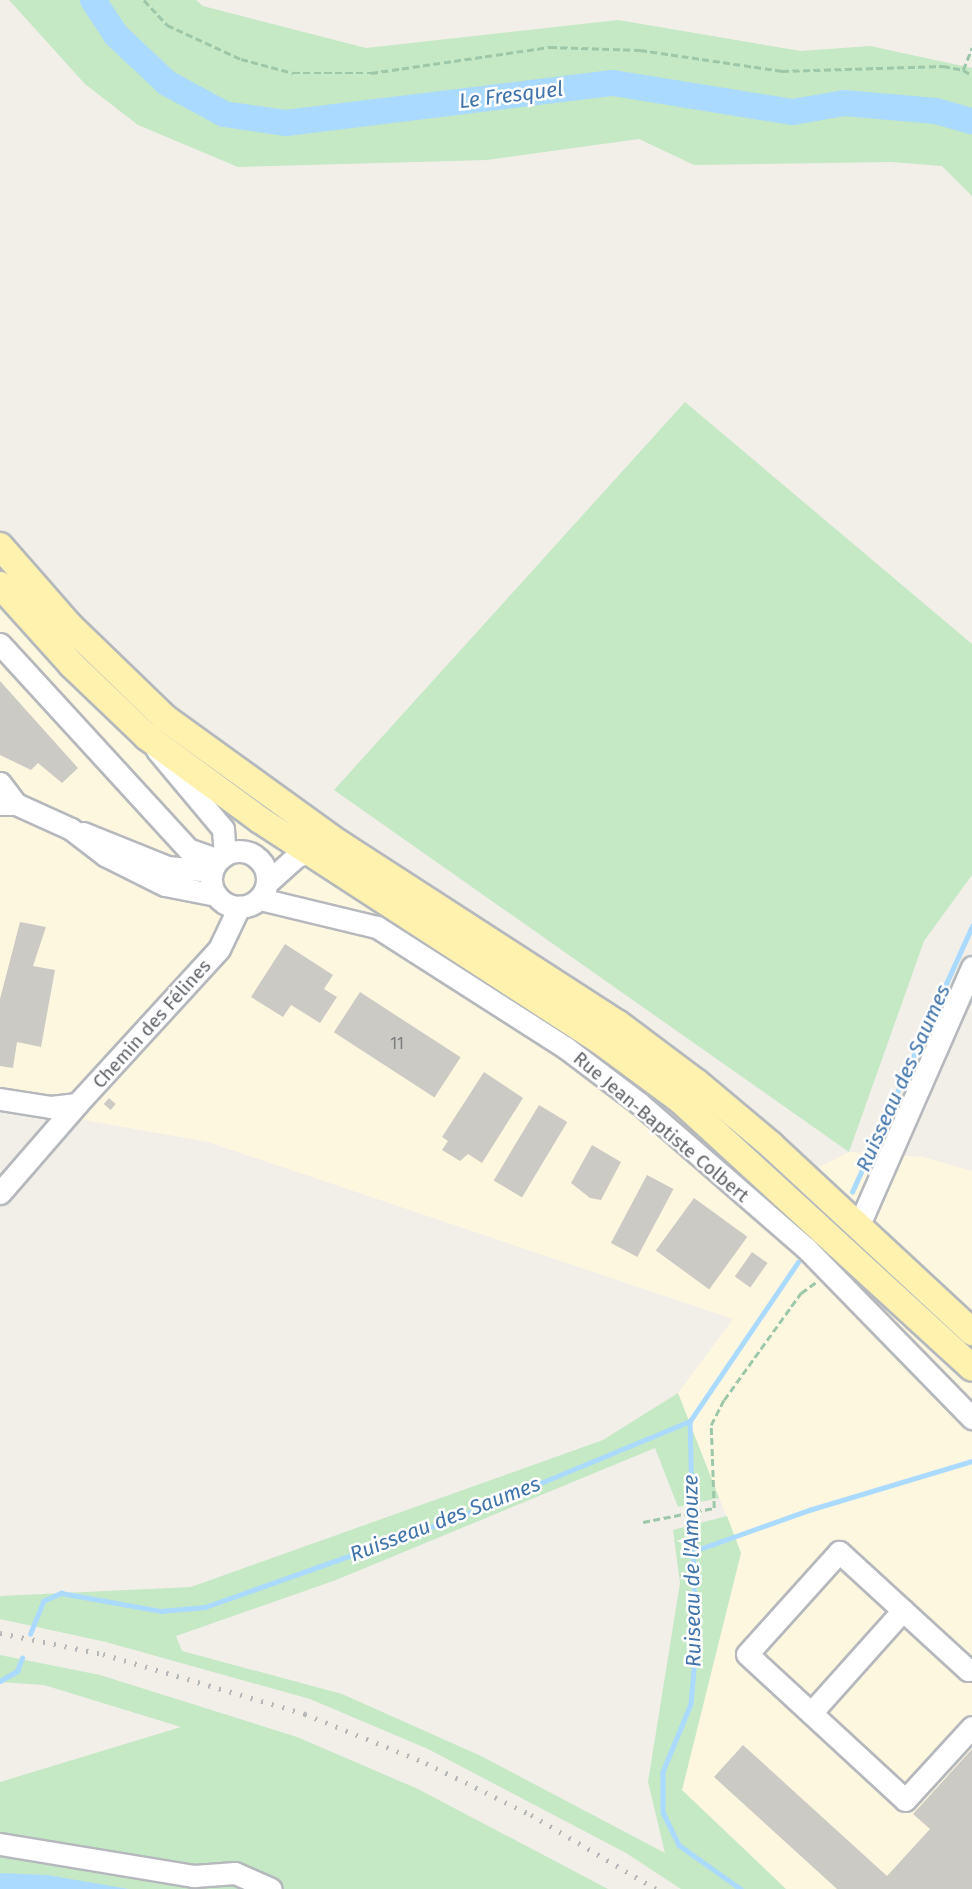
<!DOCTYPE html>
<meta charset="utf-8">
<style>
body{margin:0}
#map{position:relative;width:972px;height:1889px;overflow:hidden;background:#f1efe8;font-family:"Fira Sans",sans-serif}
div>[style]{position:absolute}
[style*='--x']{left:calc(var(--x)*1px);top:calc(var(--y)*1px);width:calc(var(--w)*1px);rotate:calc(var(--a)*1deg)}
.commercial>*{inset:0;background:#fef7e0}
.green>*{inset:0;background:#c5e8c5}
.water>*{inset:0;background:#aadaff}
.stream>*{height:4.5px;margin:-2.25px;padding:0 2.25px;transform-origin:2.25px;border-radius:2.25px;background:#aadaff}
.river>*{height:26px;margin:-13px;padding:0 13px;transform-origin:13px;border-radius:13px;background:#aadaff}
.building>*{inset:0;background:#cccac5;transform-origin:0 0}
.path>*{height:2.5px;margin-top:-1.25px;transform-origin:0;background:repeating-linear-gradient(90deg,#9cc7a9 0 7px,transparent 0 10.5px)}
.roads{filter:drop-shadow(2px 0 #b5b8bc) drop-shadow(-2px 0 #b5b8bc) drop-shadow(0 2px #b5b8bc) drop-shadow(0 -2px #b5b8bc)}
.minor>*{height:21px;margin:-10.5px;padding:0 10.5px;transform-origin:10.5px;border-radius:10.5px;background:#fff}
.minor>.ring{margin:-10.5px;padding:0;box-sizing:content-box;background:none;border:21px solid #fff;border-radius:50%}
.major>*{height:26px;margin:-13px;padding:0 13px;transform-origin:13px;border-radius:13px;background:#fff2af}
.rail>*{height:4.5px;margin-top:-2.25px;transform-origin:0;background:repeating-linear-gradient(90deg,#b6b7b8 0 2px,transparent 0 11px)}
span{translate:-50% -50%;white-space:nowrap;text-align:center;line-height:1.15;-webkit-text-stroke:5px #fff;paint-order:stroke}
.number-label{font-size:16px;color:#7a7d7f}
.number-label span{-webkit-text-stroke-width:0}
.street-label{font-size:19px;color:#5f6368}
.water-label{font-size:21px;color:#4174aa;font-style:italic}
</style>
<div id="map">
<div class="commercial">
<div style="clip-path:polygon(0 600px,808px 1173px,849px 1152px,923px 1157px,972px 1171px,972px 1889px,786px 1889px,682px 1790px,741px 1553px,678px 1393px,733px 1319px,208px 1142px,0 1105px)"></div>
</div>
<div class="green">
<div style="clip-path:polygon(9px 0,196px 0,203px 6px,366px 48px,618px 20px,801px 51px,870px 46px,972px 68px,972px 196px,942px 166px,891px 162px,694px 165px,639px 139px,487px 160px,238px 167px,138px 125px,85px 84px)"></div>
<div style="clip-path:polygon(685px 402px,972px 644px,972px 875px,924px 941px,849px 1152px,334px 790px)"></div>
<div style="clip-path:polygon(678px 1393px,719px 1498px,678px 1507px,655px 1448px,336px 1580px,176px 1636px,182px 1651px,342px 1694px,481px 1756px,665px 1853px,648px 1782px,680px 1583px,673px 1530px,727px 1516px,741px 1553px,682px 1790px,786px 1889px,681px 1889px,626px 1853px,428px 1749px,310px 1699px,106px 1642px,0 1619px,0 1596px,191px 1587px,603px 1440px)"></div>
<div style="clip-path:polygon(0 1655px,100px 1675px,297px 1737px,418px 1789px,608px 1889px,129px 1889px,0 1873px,0 1782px,181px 1727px,44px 1685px,0 1682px)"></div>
</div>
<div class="water">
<div style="clip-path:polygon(0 1873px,47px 1875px,129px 1889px,0 1889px)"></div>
</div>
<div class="stream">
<div style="--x:852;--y:1192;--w:292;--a:-65.7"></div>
<div style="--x:690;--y:1421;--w:225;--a:88.5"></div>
<div style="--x:696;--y:1646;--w:58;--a:94.9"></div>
<div style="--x:691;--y:1704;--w:74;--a:112.4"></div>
<div style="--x:663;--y:1772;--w:40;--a:90"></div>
<div style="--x:663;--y:1812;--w:37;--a:64"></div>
<div style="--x:679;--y:1845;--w:76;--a:35.4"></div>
<div style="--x:694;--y:1551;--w:122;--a:-19.6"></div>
<div style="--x:809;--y:1510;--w:170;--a:-16.7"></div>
<div style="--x:30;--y:1634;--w:35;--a:-68"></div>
<div style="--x:43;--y:1601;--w:20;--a:-24"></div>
<div style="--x:61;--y:1593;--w:102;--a:10.2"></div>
<div style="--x:161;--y:1611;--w:44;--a:-5.2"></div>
<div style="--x:205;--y:1607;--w:266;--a:-19.5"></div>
<div style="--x:456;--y:1518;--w:253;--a:-22.5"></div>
<div style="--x:690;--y:1421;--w:192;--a:-55.8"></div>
<div style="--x:0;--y:1681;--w:20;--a:-30"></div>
<div style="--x:17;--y:1671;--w:14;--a:-69"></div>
</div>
<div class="river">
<div style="--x:93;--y:0;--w:42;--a:56.7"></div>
<div style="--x:116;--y:35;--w:70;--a:43.3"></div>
<div style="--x:167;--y:83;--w:65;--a:28.5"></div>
<div style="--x:224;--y:114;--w:63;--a:8.3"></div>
<div style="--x:286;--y:123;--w:329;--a:-7"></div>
<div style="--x:613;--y:83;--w:182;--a:9.2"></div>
<div style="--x:793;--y:112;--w:52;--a:-10"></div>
<div style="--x:844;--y:103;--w:92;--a:5"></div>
<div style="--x:936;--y:111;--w:37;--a:16"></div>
</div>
<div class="building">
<div style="clip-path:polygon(0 681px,78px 768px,62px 783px,38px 763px,31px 770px,0 755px)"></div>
<div style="clip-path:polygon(20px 922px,46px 927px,33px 966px,55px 970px,41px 1047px,17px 1042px,13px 1068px,0 1066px,0 999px)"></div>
<div style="clip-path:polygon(285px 944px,333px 975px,324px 989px,337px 997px,320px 1023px,291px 1005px,283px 1017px,251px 997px)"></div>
<div style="left:360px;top:992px;width:120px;height:48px;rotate:33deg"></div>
<div style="clip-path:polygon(484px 1072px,523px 1098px,482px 1163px,468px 1154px,460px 1161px,442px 1150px,448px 1141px,442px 1137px)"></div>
<div style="left:109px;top:1098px;width:9px;height:8px;rotate:41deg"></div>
<div style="left:539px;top:1105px;width:33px;height:88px;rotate:31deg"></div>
<div style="clip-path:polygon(592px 1145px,621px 1162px,601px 1200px,590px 1198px,571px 1183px)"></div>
<div style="left:647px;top:1175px;width:30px;height:77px;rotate:28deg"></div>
<div style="left:694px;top:1198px;width:66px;height:65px;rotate:36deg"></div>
<div style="left:752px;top:1252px;width:19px;height:30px;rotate:35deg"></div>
<div style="clip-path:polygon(743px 1745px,887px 1876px,930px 1829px,913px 1814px,972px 1749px,972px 1889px,837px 1889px,714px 1777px)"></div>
</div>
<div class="path">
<div style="--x:144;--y:0;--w:34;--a:47"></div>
<div style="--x:167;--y:25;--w:81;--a:24.7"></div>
<div style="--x:241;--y:59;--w:54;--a:15.1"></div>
<div style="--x:293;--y:73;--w:78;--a:0"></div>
<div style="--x:371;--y:73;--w:181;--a:-8.3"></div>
<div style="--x:550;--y:47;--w:90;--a:1.9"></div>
<div style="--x:640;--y:50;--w:144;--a:8.4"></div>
<div style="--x:782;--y:71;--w:161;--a:-1.8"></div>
<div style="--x:943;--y:66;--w:20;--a:11"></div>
<div style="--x:963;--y:70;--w:24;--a:-68"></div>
<div style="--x:963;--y:70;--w:10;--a:29"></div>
<div style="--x:643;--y:1522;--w:72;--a:-11.2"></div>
<div style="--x:714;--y:1508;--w:83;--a:-92.1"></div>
<div style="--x:711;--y:1425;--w:28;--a:-63"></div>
<div style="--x:724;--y:1400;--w:132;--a:-54.3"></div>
<div style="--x:801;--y:1293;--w:19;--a:-36"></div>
</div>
<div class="roads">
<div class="minor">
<div style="--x:0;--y:644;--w:278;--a:47.5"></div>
<div style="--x:188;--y:849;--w:32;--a:20"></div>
<div style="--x:157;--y:750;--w:103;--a:50.1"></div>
<div style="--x:223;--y:829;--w:26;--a:86"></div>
<div style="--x:0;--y:783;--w:26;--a:53"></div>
<div style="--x:0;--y:804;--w:16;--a:0"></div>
<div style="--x:16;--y:804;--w:60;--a:24.4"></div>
<div style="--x:71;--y:829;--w:43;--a:37.4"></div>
<div style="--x:105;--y:855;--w:67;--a:26.6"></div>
<div style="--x:165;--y:885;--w:52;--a:11.1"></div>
<div style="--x:83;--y:833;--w:91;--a:22"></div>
<div style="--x:167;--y:867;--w:45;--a:5.1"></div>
<div class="ring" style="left:211px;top:851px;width:35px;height:35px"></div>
<div style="--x:268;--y:882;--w:39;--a:-42"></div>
<div style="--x:297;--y:856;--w:15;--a:-16"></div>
<div style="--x:260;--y:899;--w:120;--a:13.5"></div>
<div style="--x:377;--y:927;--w:224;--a:32.6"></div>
<div style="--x:566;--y:1048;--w:91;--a:37"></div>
<div style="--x:639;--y:1103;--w:221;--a:41"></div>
<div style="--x:806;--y:1248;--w:238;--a:45.7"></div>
<div style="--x:0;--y:1099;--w:52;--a:8.9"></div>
<div style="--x:51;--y:1107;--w:26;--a:-7"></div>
<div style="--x:77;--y:1104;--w:210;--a:-47.5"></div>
<div style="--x:219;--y:949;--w:47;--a:-64.5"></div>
<div style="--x:0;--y:1193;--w:118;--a:-49.1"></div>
<div style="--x:858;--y:1227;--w:284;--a:-66.3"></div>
<div style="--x:972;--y:1669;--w:4;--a:166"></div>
<div style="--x:968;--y:1670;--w:175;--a:-137.5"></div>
<div style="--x:839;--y:1552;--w:137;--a:132"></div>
<div style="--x:747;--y:1654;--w:215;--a:42.7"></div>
<div style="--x:905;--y:1800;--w:99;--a:-47.5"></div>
<div style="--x:811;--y:1713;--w:138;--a:-48.2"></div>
<div style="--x:0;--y:1844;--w:197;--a:9.4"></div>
<div style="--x:194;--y:1876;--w:41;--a:-4.2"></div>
<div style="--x:235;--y:1873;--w:39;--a:24"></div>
</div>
<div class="major">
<div style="--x:0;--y:546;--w:103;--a:48.9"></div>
<div style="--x:68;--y:624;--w:135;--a:44.1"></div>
<div style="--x:165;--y:718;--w:216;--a:35.8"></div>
<div style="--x:340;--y:844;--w:330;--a:32.9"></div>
<div style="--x:617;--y:1023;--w:99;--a:36.8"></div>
<div style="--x:696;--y:1082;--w:98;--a:40"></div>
<div style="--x:771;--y:1145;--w:275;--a:42.9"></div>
<div style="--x:0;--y:585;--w:108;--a:48"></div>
<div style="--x:72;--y:665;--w:104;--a:43.8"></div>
<div style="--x:147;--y:737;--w:140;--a:36.3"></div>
<div style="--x:260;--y:820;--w:409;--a:33"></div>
<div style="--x:603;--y:1043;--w:96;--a:36.5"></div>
<div style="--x:680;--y:1100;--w:396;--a:42.5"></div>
</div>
</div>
<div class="rail">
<div style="--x:0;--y:1633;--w:105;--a:11.5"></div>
<div style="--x:103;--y:1654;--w:211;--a:16.5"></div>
<div style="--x:305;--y:1714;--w:131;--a:22"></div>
<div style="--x:426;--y:1763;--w:117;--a:26.3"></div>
<div style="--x:531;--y:1815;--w:145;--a:30.6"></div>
</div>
<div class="number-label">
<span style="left:397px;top:1044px">11</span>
</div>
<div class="street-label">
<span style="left:152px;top:1024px;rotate:-48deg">Chemin des Félines</span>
<span style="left:661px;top:1127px;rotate:40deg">Rue Jean-Baptiste Colbert</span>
</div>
<div class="water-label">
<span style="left:511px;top:95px;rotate:-7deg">Le Fresquel</span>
<span style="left:903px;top:1078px;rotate:-66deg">Ruisseau des Saumes</span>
<span style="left:445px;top:1519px;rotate:-21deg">Ruisseau des Saumes</span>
<span style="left:692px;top:1571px;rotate:-91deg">Ruiseau de l'Amouze</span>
</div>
</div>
